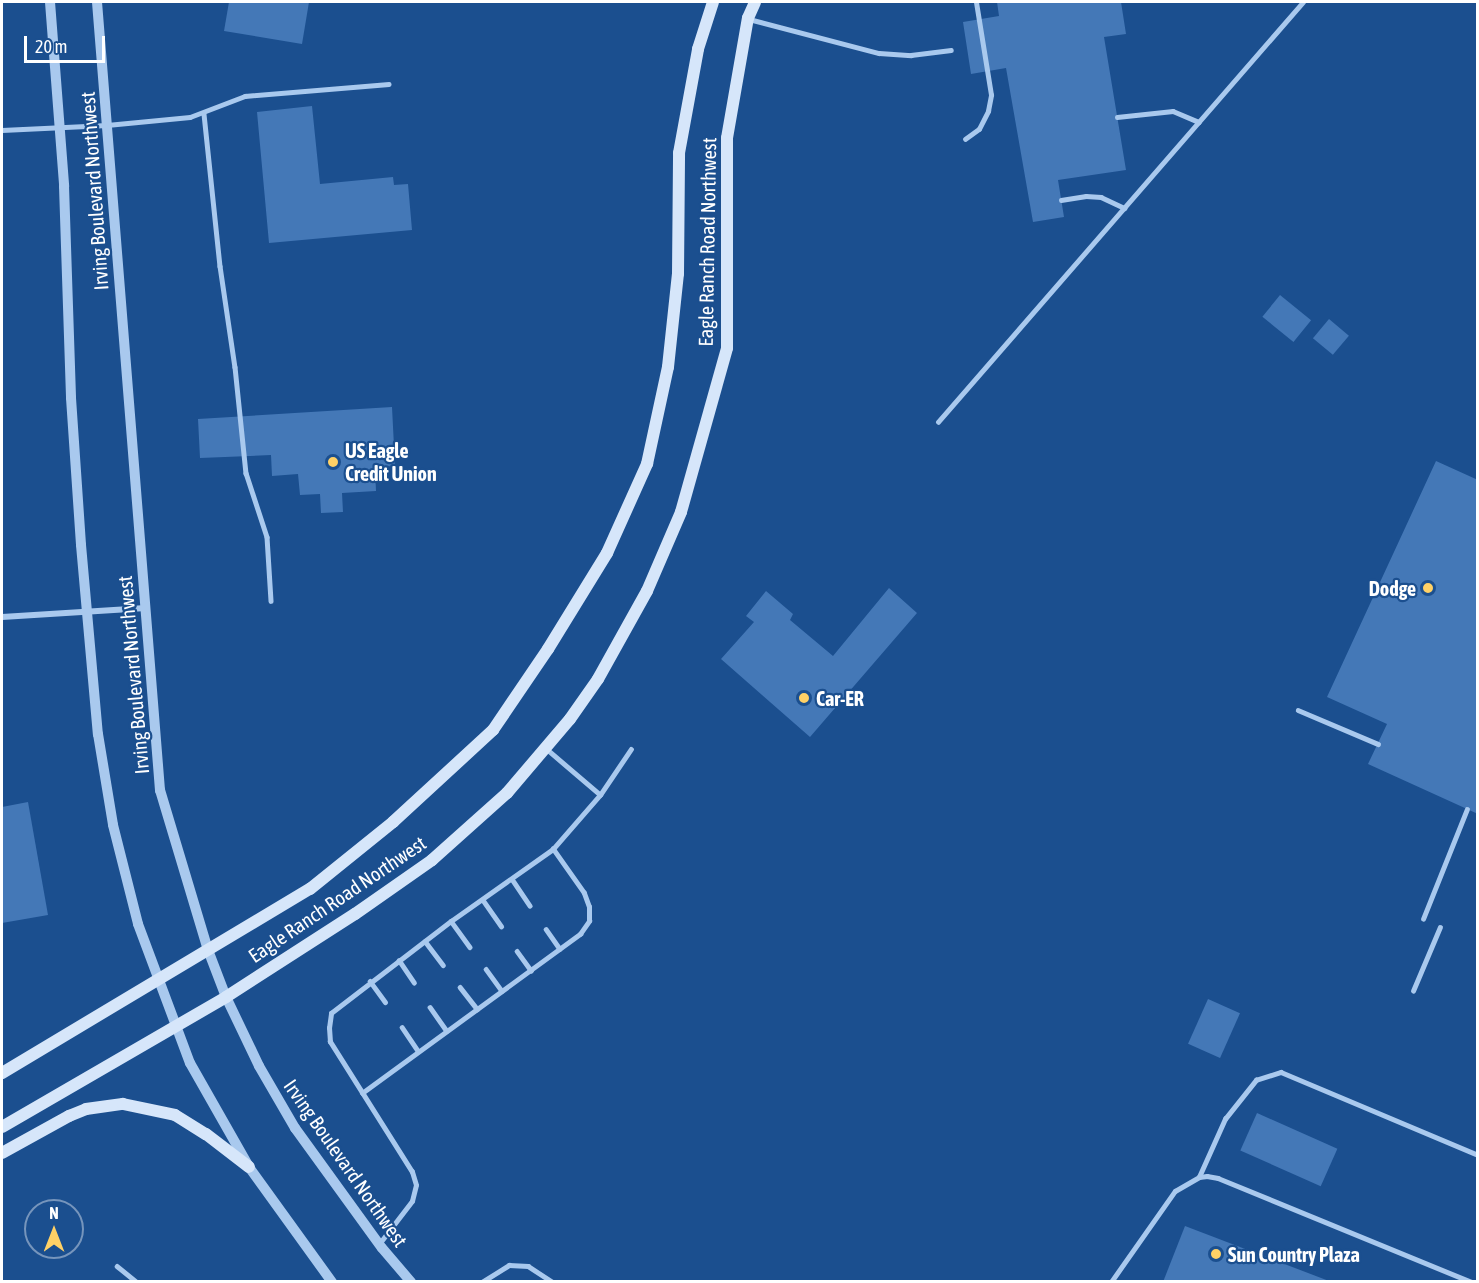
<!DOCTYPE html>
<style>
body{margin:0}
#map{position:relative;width:1479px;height:1283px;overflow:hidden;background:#1b4f8f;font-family:"Asap Condensed",sans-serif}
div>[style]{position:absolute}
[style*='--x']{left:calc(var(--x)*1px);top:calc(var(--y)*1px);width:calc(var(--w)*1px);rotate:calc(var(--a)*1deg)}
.building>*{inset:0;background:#4478b7;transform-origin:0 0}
.service>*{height:4.5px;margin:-2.25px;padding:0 2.25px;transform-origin:2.25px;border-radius:2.25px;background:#a9c9ee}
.minor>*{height:6px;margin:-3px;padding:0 3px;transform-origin:3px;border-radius:3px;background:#a9c9ee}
.tertiary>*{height:10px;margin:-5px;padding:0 5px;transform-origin:5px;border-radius:5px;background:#a9c9ee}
.secondary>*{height:12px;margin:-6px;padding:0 6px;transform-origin:6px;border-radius:6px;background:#d6e6fa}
.dots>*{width:16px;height:16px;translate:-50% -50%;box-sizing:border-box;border:3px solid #1b4f8f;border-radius:50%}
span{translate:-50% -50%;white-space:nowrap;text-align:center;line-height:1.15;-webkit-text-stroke:4.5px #1b4f8f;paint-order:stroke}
.street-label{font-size:20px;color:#fff}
.poi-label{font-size:20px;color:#fff;font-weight:700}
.left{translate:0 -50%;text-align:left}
.right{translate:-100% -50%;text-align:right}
.frame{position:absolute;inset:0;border:3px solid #fff;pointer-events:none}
.north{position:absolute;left:24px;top:1199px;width:60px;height:60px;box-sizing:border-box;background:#1b4f8f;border:2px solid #7695bc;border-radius:50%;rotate:0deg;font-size:16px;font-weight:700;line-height:24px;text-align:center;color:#fff}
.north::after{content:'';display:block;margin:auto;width:21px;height:27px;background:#ffd166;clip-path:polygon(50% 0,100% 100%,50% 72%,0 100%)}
.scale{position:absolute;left:24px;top:36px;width:81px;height:27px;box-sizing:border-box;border:3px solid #fff;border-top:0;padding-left:8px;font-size:18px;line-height:21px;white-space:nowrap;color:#fff;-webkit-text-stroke:4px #1b4f8f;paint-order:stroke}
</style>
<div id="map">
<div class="building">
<div style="clip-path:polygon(229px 2px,309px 2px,302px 44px,224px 31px)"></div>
<div style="clip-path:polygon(997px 2px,1121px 2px,1126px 34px,1104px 37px,1126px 170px,1058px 180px,1064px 217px,1033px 222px,1006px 68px,971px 74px,963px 22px,999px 16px)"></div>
<div style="clip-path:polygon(312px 106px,320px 184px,393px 177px,394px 185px,408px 184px,412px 230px,269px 243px,257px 112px)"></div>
<div style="left:1280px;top:295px;width:40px;height:28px;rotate:39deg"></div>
<div style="left:1329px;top:319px;width:26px;height:25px;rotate:40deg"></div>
<div style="clip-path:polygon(392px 407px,395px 466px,375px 467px,376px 491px,342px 493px,343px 512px,321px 513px,320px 494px,300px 495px,298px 474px,272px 476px,271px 455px,200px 458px,198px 419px)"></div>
<div style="clip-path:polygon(1436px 461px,1478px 480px,1478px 814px,1368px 764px,1387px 724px,1327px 697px)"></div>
<div style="clip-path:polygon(889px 588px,917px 613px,810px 737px,721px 659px,754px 622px,746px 616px,766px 591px,793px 614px,790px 620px,833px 656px)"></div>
<div style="clip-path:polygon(28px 802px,48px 915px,2px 923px,2px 807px)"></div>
<div style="left:1208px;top:999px;width:35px;height:49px;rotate:24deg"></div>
<div style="left:1257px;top:1113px;width:88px;height:41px;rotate:24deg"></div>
<div style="clip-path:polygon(1185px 1226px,1329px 1281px,1329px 1282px,1163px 1282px)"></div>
</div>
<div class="service">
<div style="--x:749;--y:19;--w:134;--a:14.7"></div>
<div style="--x:879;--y:53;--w:32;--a:4"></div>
<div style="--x:911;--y:55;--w:40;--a:-7.1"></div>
<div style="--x:204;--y:114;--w:153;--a:84"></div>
<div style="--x:220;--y:266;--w:102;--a:81.6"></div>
<div style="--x:235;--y:367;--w:107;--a:84.1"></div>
<div style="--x:246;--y:473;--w:67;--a:71.8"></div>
<div style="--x:267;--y:537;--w:64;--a:86.4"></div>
<div style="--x:1117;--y:117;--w:56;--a:-6.1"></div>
<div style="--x:1173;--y:111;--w:28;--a:23"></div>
<div style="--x:2;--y:130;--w:105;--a:-2.7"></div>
<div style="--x:107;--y:125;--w:83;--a:-5.5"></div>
<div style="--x:190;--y:117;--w:59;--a:-20.9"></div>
<div style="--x:245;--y:96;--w:144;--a:-4.8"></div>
<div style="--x:965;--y:139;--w:17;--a:-36"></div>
<div style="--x:979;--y:129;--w:20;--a:-63"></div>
<div style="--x:988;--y:111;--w:16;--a:-79"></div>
<div style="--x:991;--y:95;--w:94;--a:-99.2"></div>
<div style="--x:1061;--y:200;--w:25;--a:-9"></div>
<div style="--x:1086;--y:196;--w:15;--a:4"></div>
<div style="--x:1101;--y:197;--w:26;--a:25"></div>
<div style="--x:938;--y:422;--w:556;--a:-49.01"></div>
<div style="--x:1298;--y:710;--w:87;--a:23"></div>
<div style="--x:600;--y:795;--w:55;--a:-56"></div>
<div style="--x:512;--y:879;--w:32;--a:56"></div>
<div style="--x:483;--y:900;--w:32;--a:55"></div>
<div style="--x:1423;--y:919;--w:118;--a:-68.2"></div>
<div style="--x:451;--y:921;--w:32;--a:54"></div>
<div style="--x:546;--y:929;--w:24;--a:55"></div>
<div style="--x:425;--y:941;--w:30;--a:53"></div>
<div style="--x:517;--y:951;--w:24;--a:54"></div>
<div style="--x:399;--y:960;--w:27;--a:56"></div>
<div style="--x:486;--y:969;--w:27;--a:54"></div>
<div style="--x:370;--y:981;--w:26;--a:54"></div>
<div style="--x:460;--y:987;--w:28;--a:52"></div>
<div style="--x:1413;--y:991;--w:69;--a:-67.1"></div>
<div style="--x:430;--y:1007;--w:29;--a:55"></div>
<div style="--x:402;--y:1027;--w:29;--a:56"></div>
<div style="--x:362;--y:1093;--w:270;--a:-36.1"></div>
<div style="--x:580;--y:934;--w:16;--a:-55"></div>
<div style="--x:589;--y:921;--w:14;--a:-90"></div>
<div style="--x:589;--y:907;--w:15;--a:-110"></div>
<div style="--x:584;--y:893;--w:54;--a:-125.2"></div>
<div style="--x:1199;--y:1177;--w:64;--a:-65.9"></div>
<div style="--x:1225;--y:1119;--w:50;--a:-51.5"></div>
<div style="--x:1256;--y:1080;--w:26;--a:-18"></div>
<div style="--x:1281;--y:1072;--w:214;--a:22.8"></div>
<div style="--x:379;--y:1244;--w:54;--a:-52.5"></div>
<div style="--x:412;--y:1201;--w:16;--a:-76"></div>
<div style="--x:416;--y:1185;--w:14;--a:-107"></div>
<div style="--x:412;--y:1172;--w:154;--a:-122.2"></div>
<div style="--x:330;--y:1042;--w:14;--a:-94"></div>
<div style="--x:329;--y:1028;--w:15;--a:-82"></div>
<div style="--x:331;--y:1013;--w:151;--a:-37.5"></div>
<div style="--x:451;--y:921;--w:125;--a:-35.2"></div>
<div style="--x:553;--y:849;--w:72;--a:-49"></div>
<div style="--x:600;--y:795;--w:71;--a:-139.6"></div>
<div style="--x:117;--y:1266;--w:26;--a:39"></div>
<div style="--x:482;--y:1282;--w:32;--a:-32"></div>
<div style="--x:509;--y:1265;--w:19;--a:3"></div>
<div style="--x:528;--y:1266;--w:30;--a:33"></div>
<div style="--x:1111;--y:1282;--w:111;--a:-54.9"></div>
<div style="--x:1175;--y:1191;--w:28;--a:-30"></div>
<div style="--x:1199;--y:1177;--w:8;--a:-7"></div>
<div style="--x:1207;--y:1176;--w:11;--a:10"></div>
<div style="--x:1218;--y:1178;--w:274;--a:22.3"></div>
</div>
<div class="minor">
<div style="--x:2;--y:617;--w:144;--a:-3.6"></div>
</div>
<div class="tertiary">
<div style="--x:50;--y:2;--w:185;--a:85.6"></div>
<div style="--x:64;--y:186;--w:212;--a:88.1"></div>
<div style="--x:71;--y:398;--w:147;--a:86.1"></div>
<div style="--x:81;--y:545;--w:190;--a:84.9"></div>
<div style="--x:98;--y:734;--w:92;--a:80.6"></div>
<div style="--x:113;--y:825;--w:102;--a:75.8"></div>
<div style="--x:138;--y:924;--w:148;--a:69.5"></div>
<div style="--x:190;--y:1063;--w:120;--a:60.4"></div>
<div style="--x:249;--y:1167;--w:142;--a:54.2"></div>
<div style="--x:97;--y:2;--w:791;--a:85.43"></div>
<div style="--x:160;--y:790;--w:167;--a:73.3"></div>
<div style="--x:208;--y:950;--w:50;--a:69"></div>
<div style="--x:226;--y:997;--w:76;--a:64.4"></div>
<div style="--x:259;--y:1066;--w:72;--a:59.9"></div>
<div style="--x:295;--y:1128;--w:148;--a:54.1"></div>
<div style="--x:382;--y:1248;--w:45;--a:49.5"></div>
</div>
<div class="secondary">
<div style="--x:2;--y:1073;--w:359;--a:-30.9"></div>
<div style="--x:310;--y:889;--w:107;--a:-38.9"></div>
<div style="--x:393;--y:822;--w:136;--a:-42.6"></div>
<div style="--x:493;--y:730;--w:98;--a:-55.8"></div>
<div style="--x:548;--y:649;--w:113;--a:-58.4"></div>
<div style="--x:607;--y:553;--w:98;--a:-65.8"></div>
<div style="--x:647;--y:464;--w:99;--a:-77.8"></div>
<div style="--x:668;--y:367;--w:94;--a:-83.9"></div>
<div style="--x:678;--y:274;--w:121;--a:-89.5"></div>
<div style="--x:679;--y:153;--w:106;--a:-79.6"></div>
<div style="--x:698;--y:49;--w:49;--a:-72.3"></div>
<div style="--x:2;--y:1127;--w:259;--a:-30.1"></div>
<div style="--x:226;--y:997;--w:153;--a:-32.8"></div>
<div style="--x:355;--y:914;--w:94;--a:-35"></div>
<div style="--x:432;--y:860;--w:101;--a:-41.8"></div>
<div style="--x:507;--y:793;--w:97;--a:-49.6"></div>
<div style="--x:570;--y:719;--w:49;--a:-55"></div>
<div style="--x:598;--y:679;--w:101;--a:-60.9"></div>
<div style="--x:647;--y:591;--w:86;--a:-66.7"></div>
<div style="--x:681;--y:512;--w:170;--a:-74.3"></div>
<div style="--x:727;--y:348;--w:210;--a:-90"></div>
<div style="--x:727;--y:138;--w:122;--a:-80.1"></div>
<div style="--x:748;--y:18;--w:17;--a:-66"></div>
<div style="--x:2;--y:1153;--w:77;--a:-28.9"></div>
<div style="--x:69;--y:1116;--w:18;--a:-22"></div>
<div style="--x:86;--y:1109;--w:37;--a:-8"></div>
<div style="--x:123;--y:1104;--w:53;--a:11.9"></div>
<div style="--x:175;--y:1115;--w:36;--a:32"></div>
<div style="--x:206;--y:1134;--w:54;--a:37.5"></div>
</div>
<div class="dots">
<div style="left:333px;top:462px;background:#ffd166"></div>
<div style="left:1428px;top:588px;background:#ffd166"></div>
<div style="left:804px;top:698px;background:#ffd166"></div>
<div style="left:1216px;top:1254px;background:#ffd166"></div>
</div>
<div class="street-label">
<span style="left:94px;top:191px;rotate:-94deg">Irving Boulevard Northwest</span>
<span style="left:707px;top:242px;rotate:-89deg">Eagle Ranch Road Northwest</span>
<span style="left:133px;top:675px;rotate:-95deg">Irving Boulevard Northwest</span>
<span style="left:337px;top:899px;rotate:-34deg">Eagle Ranch Road Northwest</span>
<span style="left:346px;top:1163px;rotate:55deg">Irving Boulevard Northwest</span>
</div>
<div class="poi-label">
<span class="left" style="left:345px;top:462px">US Eagle<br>Credit Union</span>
<span class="right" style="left:1416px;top:588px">Dodge</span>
<span class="left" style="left:816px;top:698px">Car-ER</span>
<span class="left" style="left:1228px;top:1254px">Sun Country Plaza</span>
</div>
<div class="frame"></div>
<div class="north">N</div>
<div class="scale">20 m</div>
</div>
